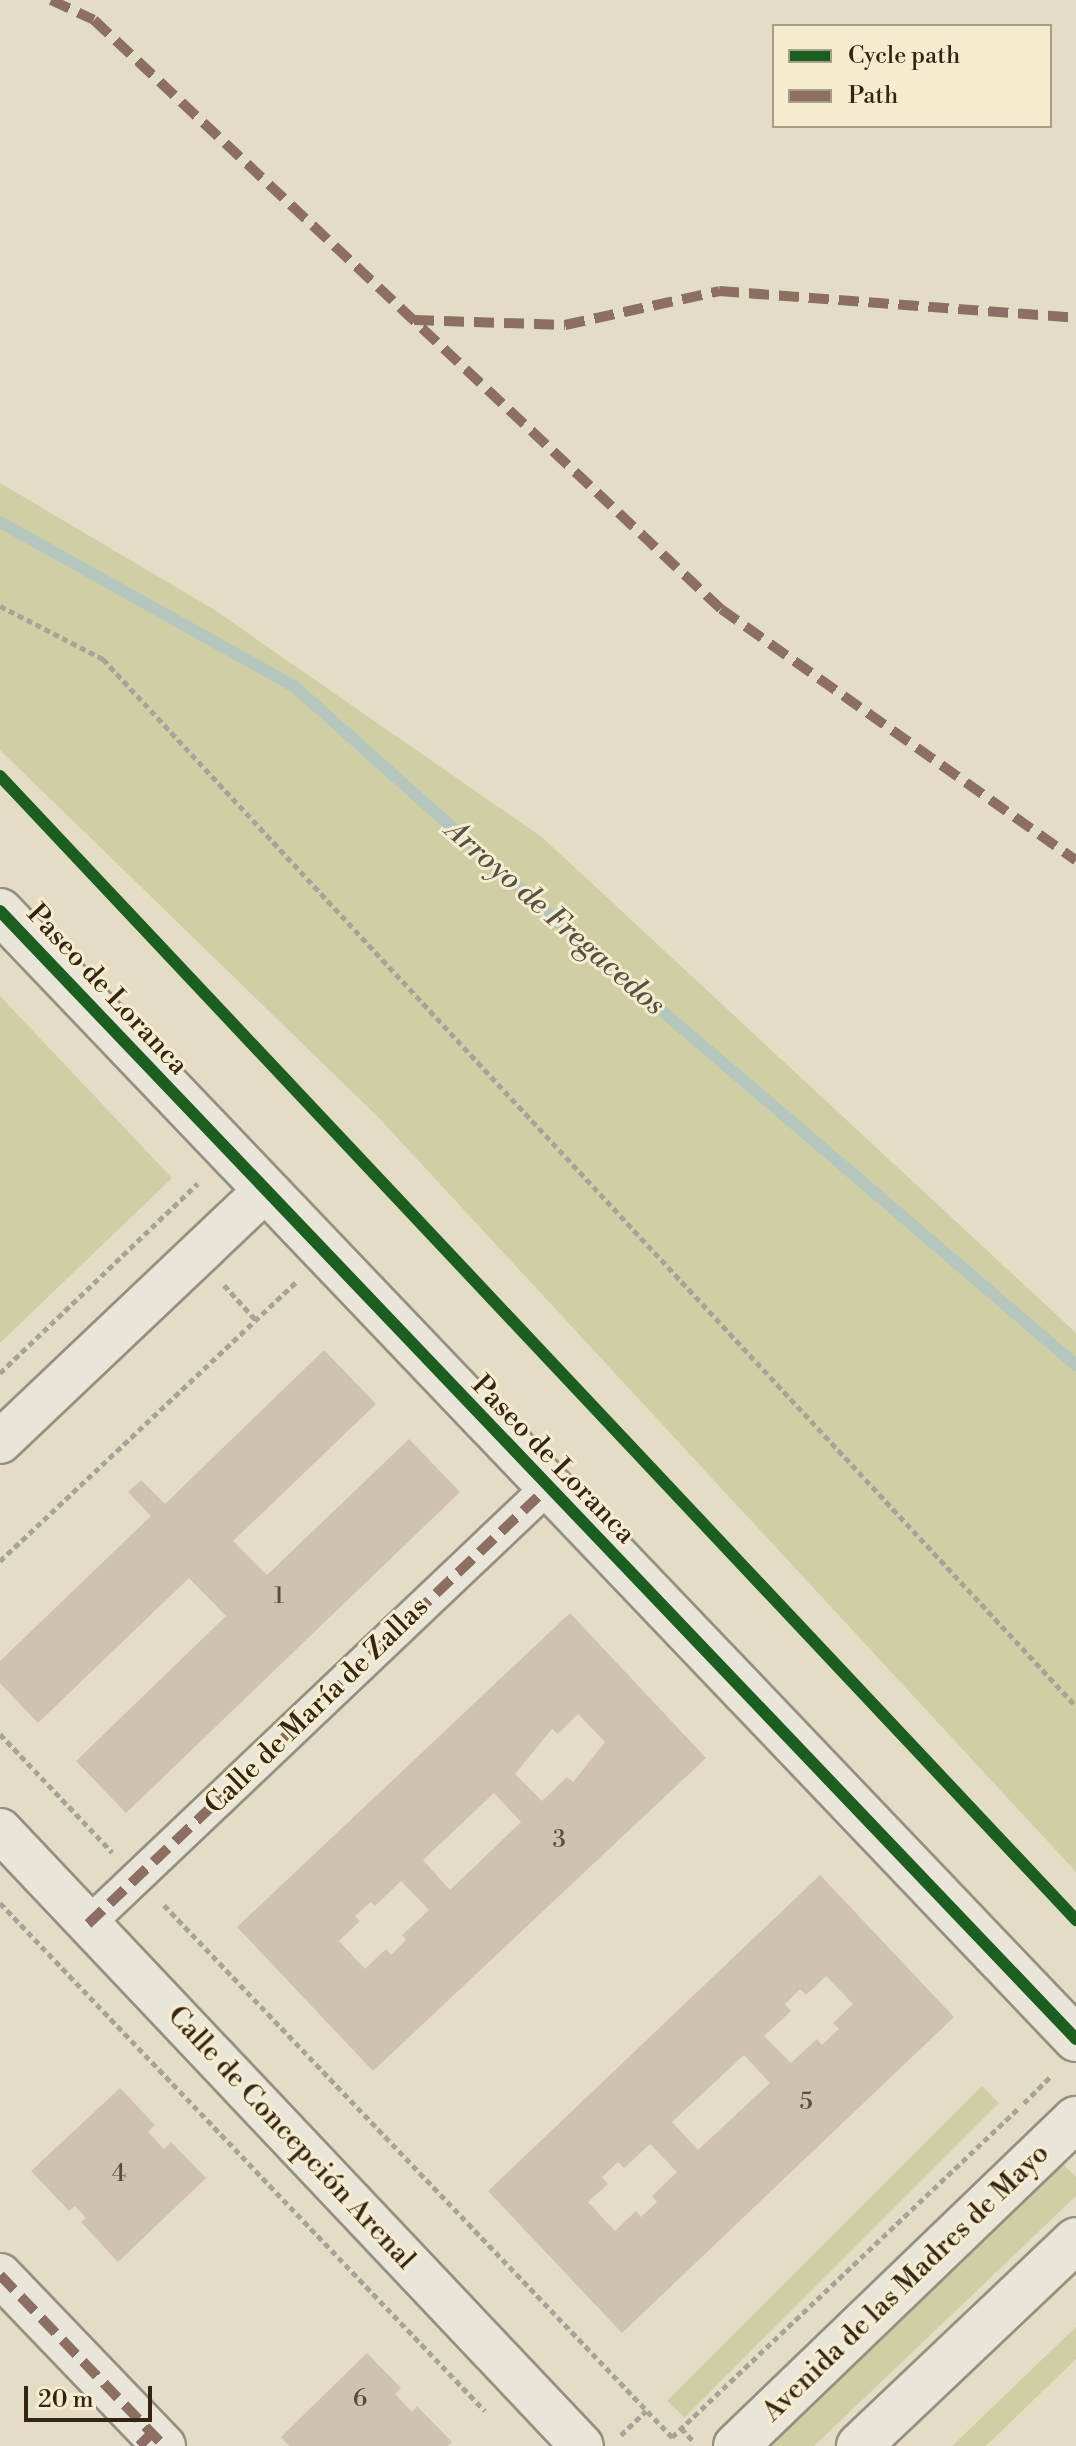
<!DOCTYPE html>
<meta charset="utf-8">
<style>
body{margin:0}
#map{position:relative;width:1076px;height:2446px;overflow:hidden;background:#e4ddc5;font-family:"Libre Bodoni",serif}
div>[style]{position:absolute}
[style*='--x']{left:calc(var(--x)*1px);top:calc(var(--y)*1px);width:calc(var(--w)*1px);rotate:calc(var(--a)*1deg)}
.green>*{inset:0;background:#d0cea5;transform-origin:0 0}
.stream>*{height:12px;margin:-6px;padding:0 6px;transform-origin:6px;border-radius:6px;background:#b4c6bd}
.building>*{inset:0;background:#cfc2b0}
.path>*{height:5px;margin-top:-2.5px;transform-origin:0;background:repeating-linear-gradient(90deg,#a8a399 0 6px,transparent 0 10px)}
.roads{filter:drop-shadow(2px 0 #969081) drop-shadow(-2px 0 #969081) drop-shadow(0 2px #969081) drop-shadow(0 -2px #969081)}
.pedestrian>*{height:32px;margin:-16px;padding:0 16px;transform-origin:16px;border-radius:16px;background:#e9e6d9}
.minor>*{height:42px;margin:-21px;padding:0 21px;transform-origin:21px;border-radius:21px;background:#e9e6d9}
.tertiary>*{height:44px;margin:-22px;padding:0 22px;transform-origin:22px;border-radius:22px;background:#e9e6d9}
.quiet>*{height:10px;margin-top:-5px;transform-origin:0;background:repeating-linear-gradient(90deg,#8d6e63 0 20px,transparent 0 30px)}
.cycleway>*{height:12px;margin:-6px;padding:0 6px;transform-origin:6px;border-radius:6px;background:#1b5e20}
span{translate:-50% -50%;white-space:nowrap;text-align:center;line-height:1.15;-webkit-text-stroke:6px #f6edd1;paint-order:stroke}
.number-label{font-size:24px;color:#5c4c3a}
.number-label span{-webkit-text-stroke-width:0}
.street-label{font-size:28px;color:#352413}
.water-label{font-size:30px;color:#555245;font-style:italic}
.legend{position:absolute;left:772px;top:24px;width:280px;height:104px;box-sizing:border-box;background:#f6edd1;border:2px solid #a99d85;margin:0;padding:10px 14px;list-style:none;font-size:24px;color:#352413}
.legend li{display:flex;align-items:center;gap:16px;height:40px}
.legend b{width:40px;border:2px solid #a99d85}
.scale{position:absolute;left:24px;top:2386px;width:128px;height:36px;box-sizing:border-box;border:4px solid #352413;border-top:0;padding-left:10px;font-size:24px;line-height:28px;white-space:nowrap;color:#352413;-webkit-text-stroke:6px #f6edd1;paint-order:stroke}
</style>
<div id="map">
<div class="green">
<div style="clip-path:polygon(0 483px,213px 609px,543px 838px,1076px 1333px,1076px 1872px,378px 1117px,0 750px)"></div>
<div style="clip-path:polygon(0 996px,172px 1178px,0 1343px)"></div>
<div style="left:982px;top:2086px;width:24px;height:445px;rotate:45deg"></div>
<div style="clip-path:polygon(1063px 2164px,1076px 2177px,1076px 2196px,814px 2446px,767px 2446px)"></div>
<div style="clip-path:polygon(1076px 2327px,1076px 2359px,986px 2446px,952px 2446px)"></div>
</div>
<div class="stream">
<div style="--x:0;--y:522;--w:338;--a:29.2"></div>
<div style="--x:295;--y:687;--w:334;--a:41.8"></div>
<div style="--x:544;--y:910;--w:700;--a:40.54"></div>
</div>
<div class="building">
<div style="clip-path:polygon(324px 1350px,376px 1404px,233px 1541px,267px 1575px,409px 1439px,460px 1492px,126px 1813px,76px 1761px,226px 1616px,189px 1578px,38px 1723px,0 1683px,0 1661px,151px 1516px,128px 1492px,141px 1480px,165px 1504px)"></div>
<div style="clip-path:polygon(evenodd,570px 1613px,706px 1758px,373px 2071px,237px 1927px,570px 1613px,578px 1714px,605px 1742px,573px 1782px,567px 1777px,542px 1801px,515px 1774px,552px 1729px,558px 1734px,578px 1714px,570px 1613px,494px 1793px,521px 1822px,450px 1890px,423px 1860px,494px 1793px,570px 1613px,401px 1881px,429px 1910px,402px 1935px,406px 1940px,391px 1955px,386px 1949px,365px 1969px,339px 1941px,360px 1921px,355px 1916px,371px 1902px,375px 1906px,401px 1881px)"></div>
<div style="clip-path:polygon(evenodd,820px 1875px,954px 2017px,622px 2333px,488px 2191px,820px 1875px,826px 1976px,853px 2004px,833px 2023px,839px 2029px,822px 2045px,817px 2039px,791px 2063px,764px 2036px,791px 2011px,785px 2004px,800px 1989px,806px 1995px,826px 1976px,820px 1875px,744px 2055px,770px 2083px,698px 2150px,672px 2122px,744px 2055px,820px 1875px,650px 2144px,677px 2172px,652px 2196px,657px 2202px,641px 2217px,636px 2211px,615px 2231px,588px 2202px,608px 2184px,602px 2177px,618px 2162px,624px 2168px,650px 2144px)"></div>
<div style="clip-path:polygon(120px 2088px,155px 2125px,148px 2132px,164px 2149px,171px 2142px,206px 2178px,118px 2262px,81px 2222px,86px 2218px,75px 2206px,69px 2211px,31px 2171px)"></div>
<div style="clip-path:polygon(367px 2353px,401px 2388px,395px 2394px,412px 2412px,417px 2406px,452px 2442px,448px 2446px,289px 2446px,281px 2437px)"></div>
</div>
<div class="path">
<div style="--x:0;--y:606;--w:116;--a:27.2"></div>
<div style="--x:103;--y:659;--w:1429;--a:47.1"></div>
<div style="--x:224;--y:1285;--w:47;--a:47.6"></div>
<div style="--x:0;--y:1373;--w:274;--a:-43.8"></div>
<div style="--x:0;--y:1561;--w:407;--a:-43.3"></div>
<div style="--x:0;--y:1734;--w:163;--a:46.5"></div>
<div style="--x:0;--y:1903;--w:702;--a:46.33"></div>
<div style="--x:164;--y:1905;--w:736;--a:46.32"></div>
<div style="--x:672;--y:2437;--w:478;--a:-43.5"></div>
<div style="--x:1024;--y:2103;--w:40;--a:-45"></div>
<div style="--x:681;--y:2428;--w:19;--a:47"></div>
<div style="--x:621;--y:2435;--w:35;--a:-44"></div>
</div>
<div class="roads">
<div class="pedestrian">
<div style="--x:88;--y:1924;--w:632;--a:-43.52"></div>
</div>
<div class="minor">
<div style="--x:0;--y:1442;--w:363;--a:-43.5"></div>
<div style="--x:0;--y:1830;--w:847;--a:46.63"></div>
<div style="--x:0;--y:2275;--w:237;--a:46.2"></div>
</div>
<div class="tertiary">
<div style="--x:0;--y:911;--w:1559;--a:46.35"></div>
<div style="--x:736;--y:2446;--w:472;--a:-43.9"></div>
<div style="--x:859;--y:2446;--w:299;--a:-43.5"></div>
</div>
</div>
<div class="quiet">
<div style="--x:51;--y:0;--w:47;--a:24.9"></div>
<div style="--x:94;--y:20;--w:860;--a:43.21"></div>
<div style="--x:721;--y:609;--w:435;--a:35.3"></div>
<div style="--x:414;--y:320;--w:151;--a:1.9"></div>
<div style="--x:565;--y:325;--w:158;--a:-12.4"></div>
<div style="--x:719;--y:291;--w:358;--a:4.3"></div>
<div style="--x:88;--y:1924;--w:632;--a:-43.52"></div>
<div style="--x:0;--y:2275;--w:237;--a:46.2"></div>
<div style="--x:139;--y:2446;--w:18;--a:-45"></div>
</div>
<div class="cycleway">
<div style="--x:0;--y:776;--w:1571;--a:46.75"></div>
<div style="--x:0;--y:911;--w:1559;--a:46.35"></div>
</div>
<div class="number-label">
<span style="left:279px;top:1597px">1</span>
<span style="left:559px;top:1841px">3</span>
<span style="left:806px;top:2103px">5</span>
<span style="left:119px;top:2175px">4</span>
<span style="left:360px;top:2400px">6</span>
</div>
<div class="street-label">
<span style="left:107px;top:990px;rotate:47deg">Paseo de Loranca</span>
<span style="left:553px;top:1460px;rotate:46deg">Paseo de Loranca</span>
<span style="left:317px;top:1706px;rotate:-44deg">Calle de María de Zallas</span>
<span style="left:291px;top:2138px;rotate:47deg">Calle de Concepción Arenal</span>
<span style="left:906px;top:2283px;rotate:-44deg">Avenida de las Madres de Mayo</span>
</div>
<div class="water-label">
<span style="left:555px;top:918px;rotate:41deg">Arroyo de Fregacedos</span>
</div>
<ul class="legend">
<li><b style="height:10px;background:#1b5e20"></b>Cycle path</li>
<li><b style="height:10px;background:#8d6e63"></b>Path</li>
</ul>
<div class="scale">20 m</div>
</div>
